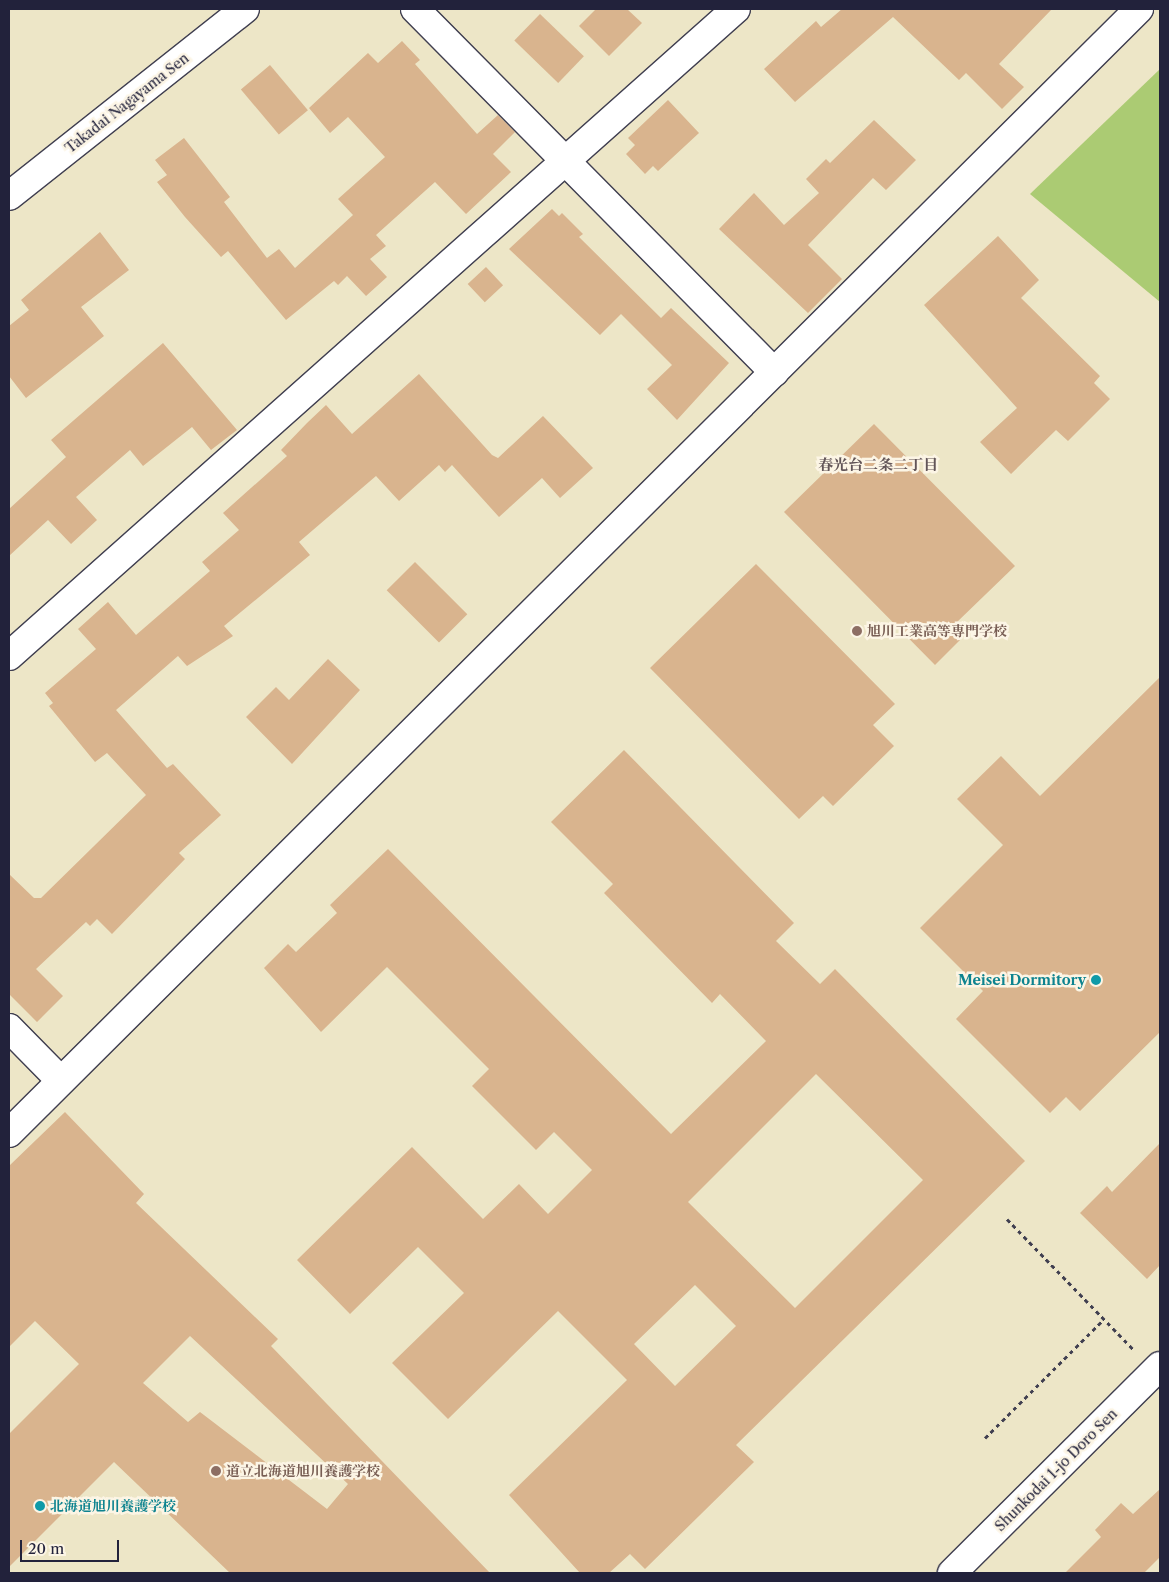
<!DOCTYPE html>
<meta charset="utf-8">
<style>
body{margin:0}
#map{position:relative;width:1169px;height:1582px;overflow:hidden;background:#ede6c7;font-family:"Libre Caslon Text","Noto Serif JP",serif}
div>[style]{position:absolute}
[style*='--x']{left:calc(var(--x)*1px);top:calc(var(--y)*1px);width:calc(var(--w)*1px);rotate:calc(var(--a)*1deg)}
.green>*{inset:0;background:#abcb73}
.building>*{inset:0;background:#d9b48e;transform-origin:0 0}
.path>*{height:3px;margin-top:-1.5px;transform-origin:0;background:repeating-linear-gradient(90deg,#403f50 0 4px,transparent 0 8px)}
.roads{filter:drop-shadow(1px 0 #403f50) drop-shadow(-1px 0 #403f50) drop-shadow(0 1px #403f50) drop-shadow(0 -1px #403f50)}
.minor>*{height:28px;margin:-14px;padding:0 14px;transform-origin:14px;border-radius:14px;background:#fff}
.tertiary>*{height:28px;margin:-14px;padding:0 14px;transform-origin:14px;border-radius:14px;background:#fff}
.dots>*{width:14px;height:14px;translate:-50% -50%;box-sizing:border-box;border:2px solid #fcf5e5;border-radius:50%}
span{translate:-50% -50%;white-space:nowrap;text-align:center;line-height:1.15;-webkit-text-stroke:5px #fcf5e5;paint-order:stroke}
.street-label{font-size:14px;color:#22223b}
.education-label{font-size:14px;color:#785e54;font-weight:700}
.left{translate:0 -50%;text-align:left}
.culture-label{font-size:14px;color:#0d838f;font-weight:700}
.right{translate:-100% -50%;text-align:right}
.neighbourhood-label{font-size:15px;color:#625558;font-weight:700}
.frame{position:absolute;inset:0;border:10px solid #22223b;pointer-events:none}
.scale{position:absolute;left:20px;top:1540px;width:99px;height:22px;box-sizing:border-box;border:2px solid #22223b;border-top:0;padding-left:6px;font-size:15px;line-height:18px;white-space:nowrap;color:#22223b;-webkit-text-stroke:4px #fcf5e5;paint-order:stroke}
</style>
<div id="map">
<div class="green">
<div style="clip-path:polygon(1160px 69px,1160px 302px,1030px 194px)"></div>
</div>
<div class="building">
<div style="clip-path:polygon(596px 9px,627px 9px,642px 23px,609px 56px,579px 26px)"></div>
<div style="clip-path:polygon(842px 9px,1052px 9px,999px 64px,1024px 87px,1002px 109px,966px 73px,959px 80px,893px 17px,795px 102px,764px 69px,816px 21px,821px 27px)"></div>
<div style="left:540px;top:14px;width:61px;height:37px;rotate:44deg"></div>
<div style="clip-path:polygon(402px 41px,420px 60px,415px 64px,477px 134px,498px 115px,515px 132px,493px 154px,511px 172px,466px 214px,435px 182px,376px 235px,386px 246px,370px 259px,387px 277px,366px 296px,347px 276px,338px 285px,334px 281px,286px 320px,228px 251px,221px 257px,185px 217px,157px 182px,167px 175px,155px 160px,184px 138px,230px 197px,224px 202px,267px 258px,279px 249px,295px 268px,353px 215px,338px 199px,385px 157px,348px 117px,330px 133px,309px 108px,368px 53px,378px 63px)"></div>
<div style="left:270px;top:65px;width:59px;height:38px;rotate:50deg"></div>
<div style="clip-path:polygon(668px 100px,699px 133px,658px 171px,653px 166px,645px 174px,626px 154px,635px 145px,628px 138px)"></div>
<div style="clip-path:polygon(874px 120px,916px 160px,886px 190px,873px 178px,808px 245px,842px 279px,808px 313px,719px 229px,754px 193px,784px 225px,819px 193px,806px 179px,826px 159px,830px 163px)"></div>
<div style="clip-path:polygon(552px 209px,559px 216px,562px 213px,583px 234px,579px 237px,661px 318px,671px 308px,729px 363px,677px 420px,647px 389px,672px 365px,621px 314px,600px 335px,509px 249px)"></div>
<div style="clip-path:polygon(100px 232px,129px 270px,81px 307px,104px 336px,26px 398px,9px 376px,9px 326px,29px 310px,21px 300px)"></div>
<div style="clip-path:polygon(998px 236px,1039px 280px,1021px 298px,1100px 376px,1094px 383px,1110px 399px,1068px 441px,1056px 430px,1011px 474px,980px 442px,1017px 408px,924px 305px)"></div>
<div style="left:486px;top:267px;width:25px;height:25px;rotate:47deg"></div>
<div style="clip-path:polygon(163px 343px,237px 430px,211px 450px,192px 427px,143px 466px,130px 450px,76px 497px,97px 520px,71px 544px,48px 520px,9px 556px,9px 509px,66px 457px,51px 440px)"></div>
<div style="clip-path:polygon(419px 374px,492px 455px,498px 458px,543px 416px,593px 468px,560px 498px,542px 478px,499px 517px,452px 465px,445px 472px,439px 465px,399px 501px,376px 476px,299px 542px,310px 555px,224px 626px,233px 636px,187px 666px,178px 656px,116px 710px,167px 768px,173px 764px,221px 815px,179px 853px,185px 859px,112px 934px,97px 919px,90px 926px,86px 922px,36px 969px,63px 996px,37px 1022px,9px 994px,9px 874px,34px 898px,41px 898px,146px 795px,107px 753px,95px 762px,49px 706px,53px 703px,45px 693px,96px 649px,78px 629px,108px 602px,136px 635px,210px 571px,202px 562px,239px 530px,223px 513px,287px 456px,281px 450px,307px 423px,326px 405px,352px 434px)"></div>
<div style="clip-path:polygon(874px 424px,1015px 566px,956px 623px,967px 633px,935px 665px,784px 512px)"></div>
<div style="left:415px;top:562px;width:74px;height:40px;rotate:45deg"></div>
<div style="clip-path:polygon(756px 564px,895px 704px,873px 725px,894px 746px,833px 806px,823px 796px,799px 819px,650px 668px)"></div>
<div style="clip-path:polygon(328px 659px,360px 690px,292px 764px,246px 717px,276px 687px,289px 700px)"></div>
<div style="clip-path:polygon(1160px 677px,1160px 1032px,1080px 1111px,1066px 1097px,1050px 1113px,956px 1019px,983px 991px,920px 928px,1003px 845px,957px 799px,1001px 756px,1040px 796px)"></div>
<div style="clip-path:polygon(evenodd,624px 750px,794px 923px,776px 941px,820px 984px,835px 969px,1025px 1161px,736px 1445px,754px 1462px,645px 1569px,630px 1554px,609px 1573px,580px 1573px,509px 1495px,627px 1380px,558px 1311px,448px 1419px,392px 1363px,464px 1293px,418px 1247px,350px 1314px,297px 1260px,412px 1147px,483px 1219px,519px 1184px,548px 1214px,592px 1170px,554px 1132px,536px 1150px,472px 1086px,489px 1069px,387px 967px,321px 1032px,264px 968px,288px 944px,296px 952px,337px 913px,330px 905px,388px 849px,671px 1134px,766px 1041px,720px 994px,712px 1003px,604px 893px,613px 884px,551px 822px,624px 750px,816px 1074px,923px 1180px,795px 1308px,688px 1202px,816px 1074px,624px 750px,695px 1285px,736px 1326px,675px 1386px,634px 1344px,695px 1285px)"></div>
<div style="clip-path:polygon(evenodd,65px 1112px,144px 1194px,136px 1203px,278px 1339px,271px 1346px,490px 1573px,230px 1573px,114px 1462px,9px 1567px,9px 1434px,79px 1364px,35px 1321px,9px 1347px,9px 1166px,65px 1112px,190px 1336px,348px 1484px,327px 1509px,200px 1412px,188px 1422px,143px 1383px,190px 1336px)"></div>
<div style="clip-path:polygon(1160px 1143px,1160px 1265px,1147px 1279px,1080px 1213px,1107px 1186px,1112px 1192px)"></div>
<div style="clip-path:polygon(1160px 1489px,1160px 1557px,1144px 1573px,1065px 1573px,1101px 1537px,1095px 1530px,1121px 1503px,1133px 1514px)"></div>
</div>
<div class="path">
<div style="--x:1007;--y:1219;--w:181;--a:45.9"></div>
<div style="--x:985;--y:1438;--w:168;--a:-45"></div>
</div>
<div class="roads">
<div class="minor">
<div style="--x:415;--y:9;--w:511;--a:45.32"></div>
<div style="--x:9;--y:656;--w:973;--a:-41.67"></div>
<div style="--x:9;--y:1028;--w:74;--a:45.5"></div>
<div style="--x:9;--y:1133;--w:1594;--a:-44.85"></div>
<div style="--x:952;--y:1573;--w:293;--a:-44.9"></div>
</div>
<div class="tertiary">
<div style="--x:9;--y:196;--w:301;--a:-38.4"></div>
</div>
</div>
<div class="dots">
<div style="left:857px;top:631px;background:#8d6e63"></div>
<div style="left:1096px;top:980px;background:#0f9aa8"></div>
<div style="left:216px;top:1471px;background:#8d6e63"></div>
<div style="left:40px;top:1506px;background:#0f9aa8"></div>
</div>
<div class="street-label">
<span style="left:127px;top:103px;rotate:-38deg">Takadai Nagayama Sen</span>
<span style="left:1056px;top:1470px;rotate:-45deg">Shunkodai 1-jo Doro Sen</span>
</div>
<div class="education-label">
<span class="left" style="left:867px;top:631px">旭川工業高等専門学校</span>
<span class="left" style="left:226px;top:1471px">道立北海道旭川養護学校</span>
</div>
<div class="culture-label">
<span class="right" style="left:1086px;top:980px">Meisei Dormitory</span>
<span class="left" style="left:50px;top:1506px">北海道旭川養護学校</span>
</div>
<div class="neighbourhood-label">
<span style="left:878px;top:465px">春光台二条二丁目</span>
</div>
<div class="frame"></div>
<div class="scale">20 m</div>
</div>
